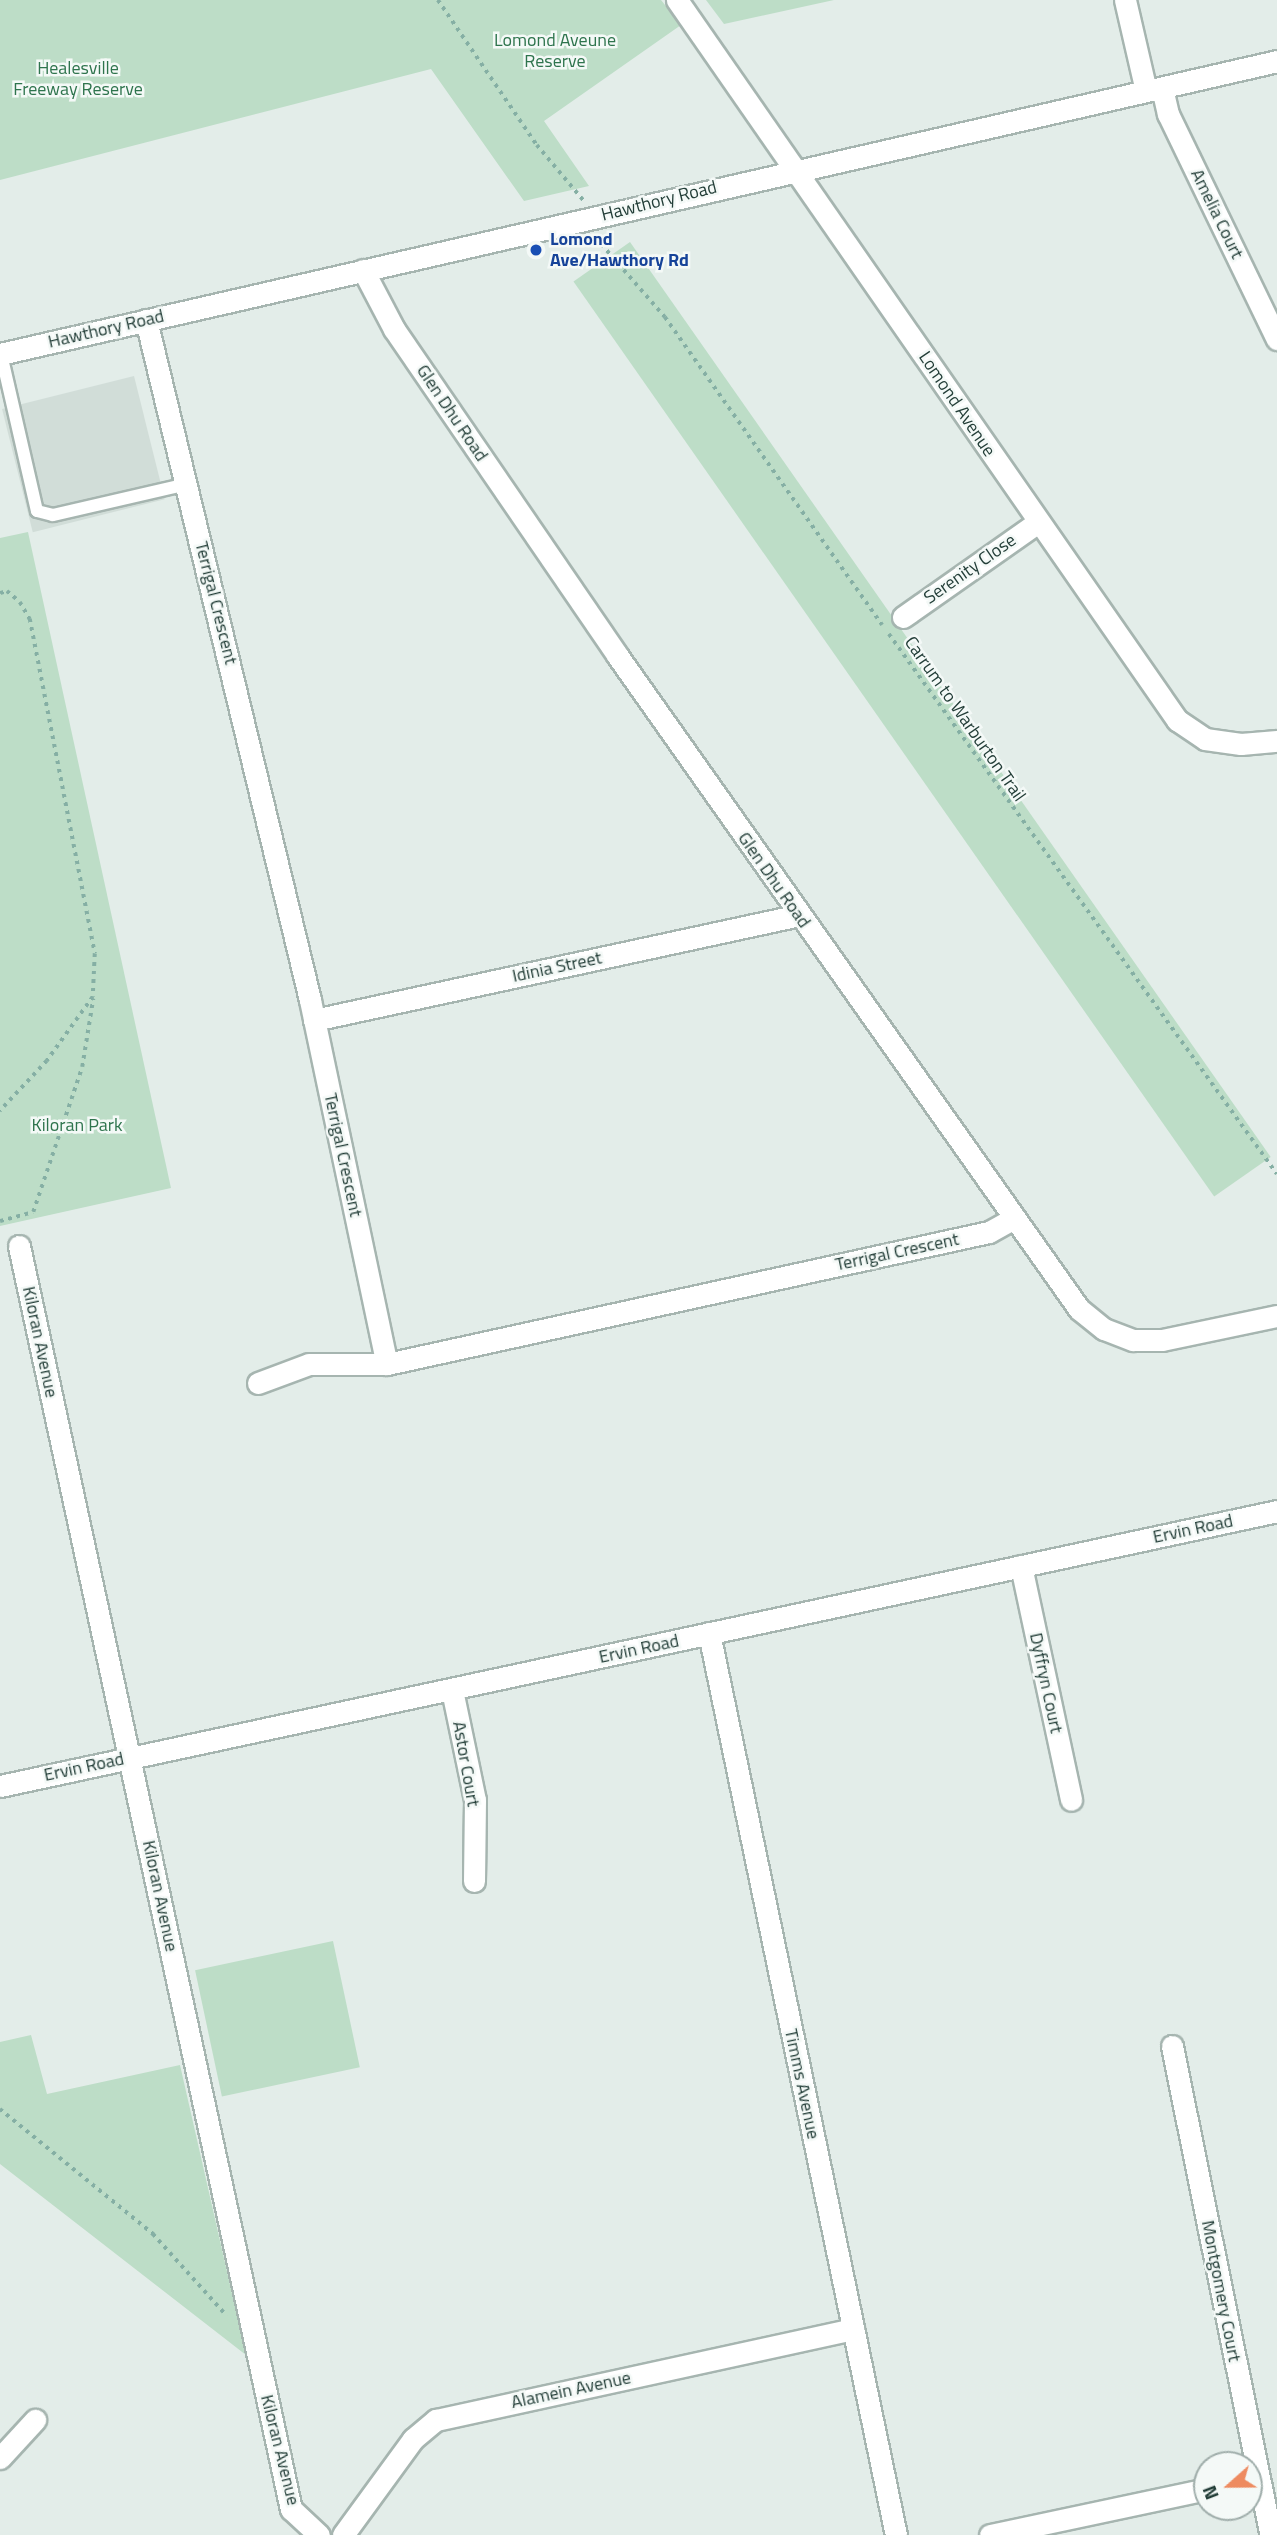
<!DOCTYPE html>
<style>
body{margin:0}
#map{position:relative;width:1277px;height:2535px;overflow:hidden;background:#e3ede9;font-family:"Titillium Web",sans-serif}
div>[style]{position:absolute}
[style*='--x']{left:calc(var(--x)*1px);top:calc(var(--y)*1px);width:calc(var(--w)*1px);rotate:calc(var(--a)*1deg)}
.built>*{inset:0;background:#d1ddd8;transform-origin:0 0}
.green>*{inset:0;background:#bdddc7;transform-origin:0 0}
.path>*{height:3.5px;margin-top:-1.75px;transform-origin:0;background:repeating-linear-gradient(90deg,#85afa4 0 3.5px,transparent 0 8.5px)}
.roads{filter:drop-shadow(2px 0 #a6b5b0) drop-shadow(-2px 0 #a6b5b0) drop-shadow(0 2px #a6b5b0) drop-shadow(0 -2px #a6b5b0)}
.service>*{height:12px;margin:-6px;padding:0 6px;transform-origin:6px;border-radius:6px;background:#fff}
.minor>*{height:21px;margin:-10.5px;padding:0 10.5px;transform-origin:10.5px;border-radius:10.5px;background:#fff}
.secondary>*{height:21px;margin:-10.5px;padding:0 10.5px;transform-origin:10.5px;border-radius:10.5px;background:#fff}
.dots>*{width:19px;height:19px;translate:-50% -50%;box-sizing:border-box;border:4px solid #f4f9f7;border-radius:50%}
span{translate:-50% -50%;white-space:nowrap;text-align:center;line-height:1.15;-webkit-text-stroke:5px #f4f9f7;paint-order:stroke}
.park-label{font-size:18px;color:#2e744d}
.street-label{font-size:18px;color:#233e38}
.transit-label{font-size:18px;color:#164399;font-weight:700}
.left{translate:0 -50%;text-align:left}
.north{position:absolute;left:1193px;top:2451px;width:70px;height:70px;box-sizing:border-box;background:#f4f9f7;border:2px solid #a0aeab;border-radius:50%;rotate:249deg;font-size:19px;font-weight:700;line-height:28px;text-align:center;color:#233e38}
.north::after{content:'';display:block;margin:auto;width:24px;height:32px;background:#ee8b60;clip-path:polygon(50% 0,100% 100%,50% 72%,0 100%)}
</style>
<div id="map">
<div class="built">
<div style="left:134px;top:376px;width:127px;height:136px;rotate:76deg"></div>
</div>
<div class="green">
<div style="clip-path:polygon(0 0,661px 0,681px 25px,544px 121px,589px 186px,524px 201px,431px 69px,0 180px)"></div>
<div style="clip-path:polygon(706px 0,834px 0,724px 24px)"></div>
<div style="left:630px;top:242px;width:1117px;height:69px;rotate:55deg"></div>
<div style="clip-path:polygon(28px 532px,171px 1188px,0 1226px,0 538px)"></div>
<div style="left:333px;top:1941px;width:129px;height:141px;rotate:78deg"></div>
<div style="clip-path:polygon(31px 2035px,47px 2094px,180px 2065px,246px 2355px,0 2164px,0 2042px)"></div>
</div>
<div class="path">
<div style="--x:438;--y:0;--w:176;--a:55.7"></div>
<div style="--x:537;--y:145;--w:73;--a:50"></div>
<div style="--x:596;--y:238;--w:105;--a:48.9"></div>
<div style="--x:665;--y:317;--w:377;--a:54.8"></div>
<div style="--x:0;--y:593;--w:7;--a:-16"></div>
<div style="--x:7;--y:591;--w:17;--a:40"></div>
<div style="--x:20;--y:602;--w:20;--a:60"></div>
<div style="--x:30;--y:619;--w:341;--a:79"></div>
<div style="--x:95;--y:954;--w:43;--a:92.7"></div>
<div style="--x:93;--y:997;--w:79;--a:125.7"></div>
<div style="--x:47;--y:1061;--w:69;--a:133.2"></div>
<div style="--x:889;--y:634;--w:665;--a:54.3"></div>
<div style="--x:0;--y:1221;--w:34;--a:-15"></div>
<div style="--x:33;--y:1212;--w:153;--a:-71.3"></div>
<div style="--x:82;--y:1067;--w:69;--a:-80.8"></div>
<div style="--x:0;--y:2109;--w:198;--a:39.2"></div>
<div style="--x:153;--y:2234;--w:110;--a:47.9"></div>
</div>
<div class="roads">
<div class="service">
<div style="--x:1;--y:354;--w:161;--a:77.1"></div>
<div style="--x:37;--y:511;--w:16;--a:14"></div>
<div style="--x:53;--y:515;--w:138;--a:-13"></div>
</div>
<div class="minor">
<div style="--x:677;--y:0;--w:877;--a:55.22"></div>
<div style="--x:1177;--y:720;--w:34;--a:34"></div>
<div style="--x:1205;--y:739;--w:36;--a:8"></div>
<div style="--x:1241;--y:744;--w:36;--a:-5"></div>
<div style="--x:1125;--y:0;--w:93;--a:77"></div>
<div style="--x:1162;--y:88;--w:27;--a:77"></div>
<div style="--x:1168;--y:114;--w:250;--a:64.2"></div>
<div style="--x:363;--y:270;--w:67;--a:62.3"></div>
<div style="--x:394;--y:329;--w:395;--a:55.6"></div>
<div style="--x:617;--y:655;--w:801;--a:54.76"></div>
<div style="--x:1079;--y:1309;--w:32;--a:39"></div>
<div style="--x:1104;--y:1329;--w:31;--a:21"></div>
<div style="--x:1133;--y:1340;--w:29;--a:0"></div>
<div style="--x:1162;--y:1340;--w:117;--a:-11.8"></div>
<div style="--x:146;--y:320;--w:699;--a:76.44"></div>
<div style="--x:310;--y:1000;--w:372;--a:78.1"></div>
<div style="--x:387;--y:1364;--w:616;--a:-12.37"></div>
<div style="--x:989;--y:1232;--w:29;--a:-29"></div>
<div style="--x:903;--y:617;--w:165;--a:-35.1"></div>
<div style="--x:314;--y:1020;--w:497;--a:-12.2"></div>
<div style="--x:19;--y:1246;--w:1292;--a:77.85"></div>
<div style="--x:291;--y:2509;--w:38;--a:43"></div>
<div style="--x:258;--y:1383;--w:54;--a:-20.4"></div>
<div style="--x:309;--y:1364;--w:78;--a:0"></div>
<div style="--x:1021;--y:1566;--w:239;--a:77.9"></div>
<div style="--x:709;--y:1633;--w:921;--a:78.29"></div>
<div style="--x:452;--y:1690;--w:112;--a:78.2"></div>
<div style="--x:475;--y:1800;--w:81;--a:90.7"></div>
<div style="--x:0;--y:1786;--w:1306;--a:-12.15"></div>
<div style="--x:1172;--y:2046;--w:499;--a:78.6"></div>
<div style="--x:0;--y:2458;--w:52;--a:-47.4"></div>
<div style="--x:343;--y:2535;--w:119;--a:-53.9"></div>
<div style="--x:413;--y:2439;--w:30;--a:-40"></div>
<div style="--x:436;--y:2420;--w:427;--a:-12.3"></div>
<div style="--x:990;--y:2535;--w:222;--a:-12"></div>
</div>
<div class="secondary">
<div style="--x:0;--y:354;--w:1310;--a:-12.92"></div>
</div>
</div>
<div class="dots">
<div style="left:536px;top:250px;background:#1a4fb4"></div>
</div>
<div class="park-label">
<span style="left:555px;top:51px">Lomond Aveune<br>Reserve</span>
<span style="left:78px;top:79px">Healesville<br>Freeway Reserve</span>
<span style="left:77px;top:1125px">Kiloran Park</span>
</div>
<div class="street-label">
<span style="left:659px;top:201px;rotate:-14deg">Hawthory Road</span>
<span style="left:1217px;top:214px;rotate:64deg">Amelia Court</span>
<span style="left:106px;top:329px;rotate:-13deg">Hawthory Road</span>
<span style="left:957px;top:404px;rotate:56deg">Lomond Avenue</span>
<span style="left:452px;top:413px;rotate:56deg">Glen Dhu Road</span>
<span style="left:970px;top:569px;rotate:-35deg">Serenity Close</span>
<span style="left:216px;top:603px;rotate:76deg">Terrigal Crescent</span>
<span style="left:965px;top:719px;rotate:55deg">Carrum to Warburton Trail</span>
<span style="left:774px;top:880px;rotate:55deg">Glen Dhu Road</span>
<span style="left:557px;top:967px;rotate:-12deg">Idinia Street</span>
<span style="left:343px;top:1155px;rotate:78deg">Terrigal Crescent</span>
<span style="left:897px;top:1252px;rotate:-12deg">Terrigal Crescent</span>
<span style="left:40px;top:1342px;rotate:78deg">Kiloran Avenue</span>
<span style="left:1193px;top:1529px;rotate:-12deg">Ervin Road</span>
<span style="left:639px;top:1649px;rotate:-12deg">Ervin Road</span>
<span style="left:1046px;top:1683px;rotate:78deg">Dyffryn Court</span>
<span style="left:466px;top:1764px;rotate:80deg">Astor Court</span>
<span style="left:84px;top:1767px;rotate:-12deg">Ervin Road</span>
<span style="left:160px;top:1896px;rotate:78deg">Kiloran Avenue</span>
<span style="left:802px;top:2084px;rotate:78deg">Timms Avenue</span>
<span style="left:1221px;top:2291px;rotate:79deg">Montgomery Court</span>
<span style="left:571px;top:2390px;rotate:-12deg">Alamein Avenue</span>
<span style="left:280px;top:2450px;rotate:76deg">Kiloran Avenue</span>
</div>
<div class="transit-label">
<span class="left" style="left:550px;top:250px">Lomond<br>Ave/Hawthory Rd</span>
</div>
<div class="north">N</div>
</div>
